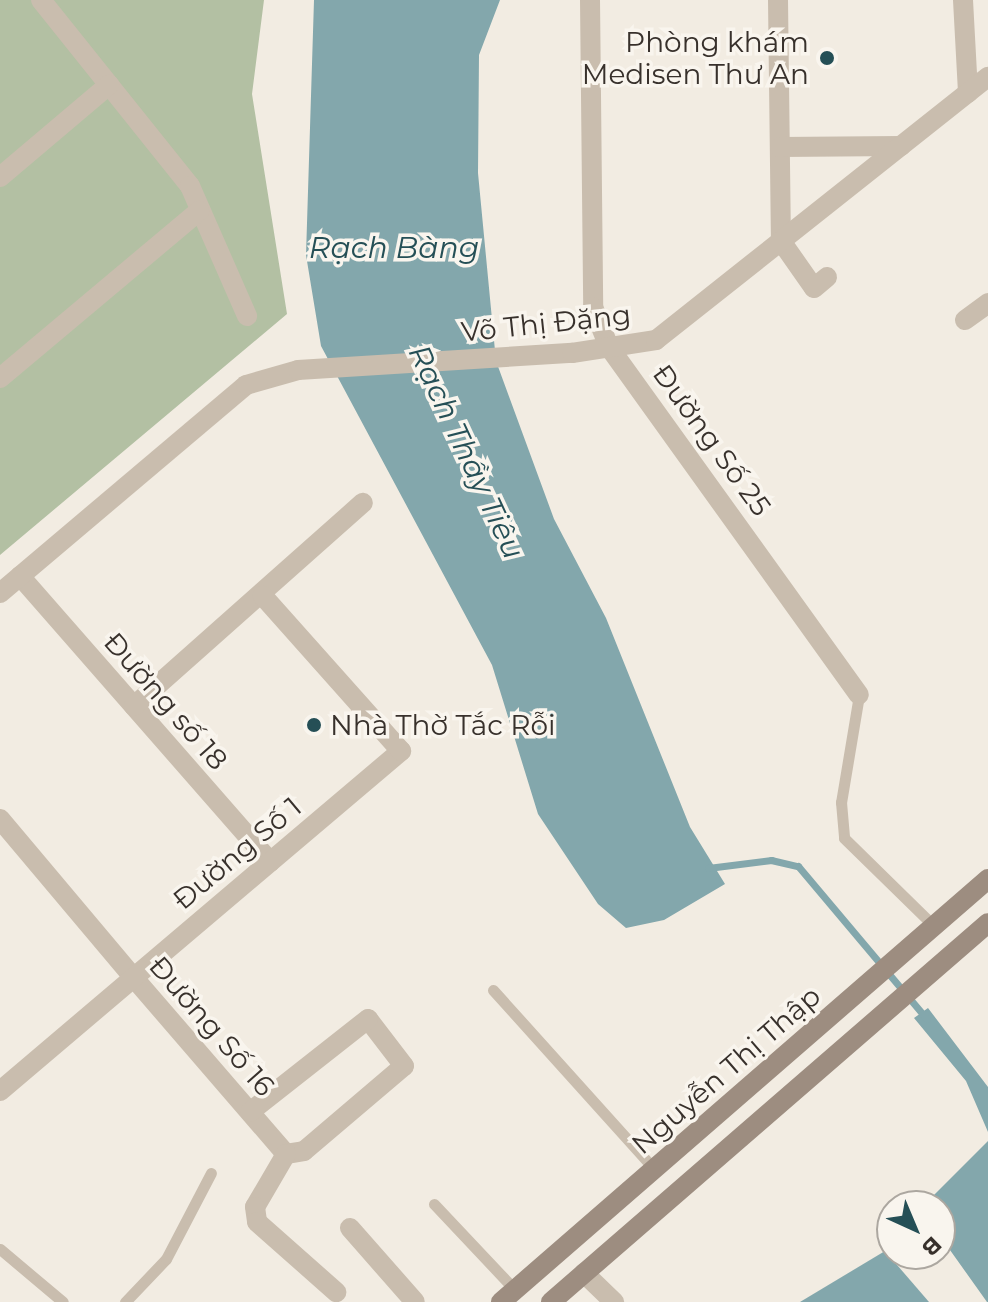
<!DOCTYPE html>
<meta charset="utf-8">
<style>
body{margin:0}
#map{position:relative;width:988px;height:1302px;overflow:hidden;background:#f2ece2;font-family:Montserrat,sans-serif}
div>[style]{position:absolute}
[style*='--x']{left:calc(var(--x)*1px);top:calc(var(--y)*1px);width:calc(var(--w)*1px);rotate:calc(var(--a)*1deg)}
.green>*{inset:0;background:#b3c0a3}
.water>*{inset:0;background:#83a7ac}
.stream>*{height:7px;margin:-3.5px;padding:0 3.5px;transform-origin:3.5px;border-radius:3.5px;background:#83a7ac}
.service>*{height:11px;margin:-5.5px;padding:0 5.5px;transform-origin:5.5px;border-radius:5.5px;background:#c9bdae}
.minor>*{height:20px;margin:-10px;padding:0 10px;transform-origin:10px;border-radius:10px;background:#c9bdae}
.secondary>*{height:20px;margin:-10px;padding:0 10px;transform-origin:10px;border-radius:10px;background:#9d8d80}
.dots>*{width:22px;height:22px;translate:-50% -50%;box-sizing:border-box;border:4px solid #f9f5ee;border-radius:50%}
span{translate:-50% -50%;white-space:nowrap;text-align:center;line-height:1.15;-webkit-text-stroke:7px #f9f5ee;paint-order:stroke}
.poi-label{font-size:28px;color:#38312c}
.right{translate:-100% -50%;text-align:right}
.left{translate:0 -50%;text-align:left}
.street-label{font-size:28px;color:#38312c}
.water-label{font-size:30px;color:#254f56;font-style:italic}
.north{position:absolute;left:876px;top:1190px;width:80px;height:80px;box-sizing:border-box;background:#f9f5ee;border:2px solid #aca7a0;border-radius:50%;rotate:136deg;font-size:22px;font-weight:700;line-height:32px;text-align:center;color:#38312c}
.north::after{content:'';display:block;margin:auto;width:28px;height:36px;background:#254f56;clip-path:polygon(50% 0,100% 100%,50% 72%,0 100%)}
</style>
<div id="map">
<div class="green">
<div style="clip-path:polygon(0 0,264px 0,252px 94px,287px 314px,0 555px)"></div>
</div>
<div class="water">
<div style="clip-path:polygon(314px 0,500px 0,479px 55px,478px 173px,496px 361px,554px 519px,606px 618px,690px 827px,725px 884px,664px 920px,626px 928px,598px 904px,538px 814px,492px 665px,321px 346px,306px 255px)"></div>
<div style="clip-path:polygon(928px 1008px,988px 1087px,988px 1132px,966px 1081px,914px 1018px)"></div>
<div style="clip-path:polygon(988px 1141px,988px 1302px,987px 1302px,940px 1236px,940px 1206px,923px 1206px)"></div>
<div style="clip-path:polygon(885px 1251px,929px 1302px,800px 1302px)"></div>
</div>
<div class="stream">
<div style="--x:708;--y:868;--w:64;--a:-7.2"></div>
<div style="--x:771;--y:860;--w:28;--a:13"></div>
<div style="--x:798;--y:866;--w:200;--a:49.9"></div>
</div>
<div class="service">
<div style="--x:859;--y:695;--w:109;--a:99.5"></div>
<div style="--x:841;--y:802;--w:36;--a:85"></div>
<div style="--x:844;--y:838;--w:126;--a:44.4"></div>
<div style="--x:493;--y:990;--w:241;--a:48"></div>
<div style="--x:434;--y:1204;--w:118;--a:46.7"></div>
<div style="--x:0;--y:1249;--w:82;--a:40.1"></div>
<div style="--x:125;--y:1302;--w:59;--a:-46.4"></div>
<div style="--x:166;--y:1259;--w:97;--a:-62.4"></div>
</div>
<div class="minor">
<div style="--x:41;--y:0;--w:238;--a:51.3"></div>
<div style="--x:190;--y:186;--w:142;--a:66.3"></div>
<div style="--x:590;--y:0;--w:307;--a:89.4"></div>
<div style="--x:593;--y:307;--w:43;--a:68.2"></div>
<div style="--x:609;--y:347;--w:428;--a:54.3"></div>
<div style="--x:778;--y:0;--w:241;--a:89.3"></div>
<div style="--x:781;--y:241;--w:57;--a:54.9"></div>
<div style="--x:814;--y:288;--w:17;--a:-40"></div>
<div style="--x:963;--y:0;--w:93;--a:86.9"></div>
<div style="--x:780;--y:147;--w:121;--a:-0.5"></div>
<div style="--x:0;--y:177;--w:143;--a:-40.2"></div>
<div style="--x:965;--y:320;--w:29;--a:-36"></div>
<div style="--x:0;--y:378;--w:260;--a:-40"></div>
<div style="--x:20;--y:576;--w:380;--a:48.8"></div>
<div style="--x:0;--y:593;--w:322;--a:-40.2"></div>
<div style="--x:246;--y:385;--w:54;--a:-16.1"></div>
<div style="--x:298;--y:370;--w:275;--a:-3.6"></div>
<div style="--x:572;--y:353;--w:85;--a:-8.8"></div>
<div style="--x:656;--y:340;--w:424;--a:-38.4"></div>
<div style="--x:134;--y:706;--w:306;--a:-41.6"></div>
<div style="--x:0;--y:819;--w:208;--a:49.9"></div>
<div style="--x:134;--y:978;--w:233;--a:49.2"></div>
<div style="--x:286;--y:1154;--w:18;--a:-9"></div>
<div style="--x:304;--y:1151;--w:131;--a:-40.4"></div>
<div style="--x:404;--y:1066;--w:59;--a:-127.5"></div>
<div style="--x:368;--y:1019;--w:150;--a:141.8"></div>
<div style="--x:0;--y:1091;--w:526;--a:-40.29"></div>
<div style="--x:401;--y:751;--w:208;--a:-131.7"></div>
<div style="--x:286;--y:1154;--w:61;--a:120.3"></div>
<div style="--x:255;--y:1207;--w:15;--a:82"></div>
<div style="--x:257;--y:1222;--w:106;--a:41.5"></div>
<div style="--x:350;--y:1228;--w:98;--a:48.7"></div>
<div style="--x:584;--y:1273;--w:42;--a:44"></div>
</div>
<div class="secondary">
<div style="--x:501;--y:1302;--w:645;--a:-40.98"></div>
<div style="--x:551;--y:1302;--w:578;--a:-40.93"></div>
</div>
<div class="dots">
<div style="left:827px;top:58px;background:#254f56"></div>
<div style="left:314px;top:725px;background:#254f56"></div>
</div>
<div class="poi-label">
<span class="right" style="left:809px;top:58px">Phòng khám<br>Medisen Thư An</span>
<span class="left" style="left:330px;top:725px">Nhà Thờ Tắc Rỗi</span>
</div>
<div class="street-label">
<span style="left:546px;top:323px;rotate:-6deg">Võ Thị Đặng</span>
<span style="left:712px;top:440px;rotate:54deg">Đường Số 25</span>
<span style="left:166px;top:701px;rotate:49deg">Đường số 18</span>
<span style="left:237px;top:853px;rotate:-40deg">Đường Số 1</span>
<span style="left:212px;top:1026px;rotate:49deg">Đường Số 16</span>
<span style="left:726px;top:1070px;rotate:-41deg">Nguyễn Thị Thập</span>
</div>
<div class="water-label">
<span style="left:394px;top:248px">Rạch Bàng</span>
<span style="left:466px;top:452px;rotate:65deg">Rạch Thầy Tiêu</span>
</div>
<div class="north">B</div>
</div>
